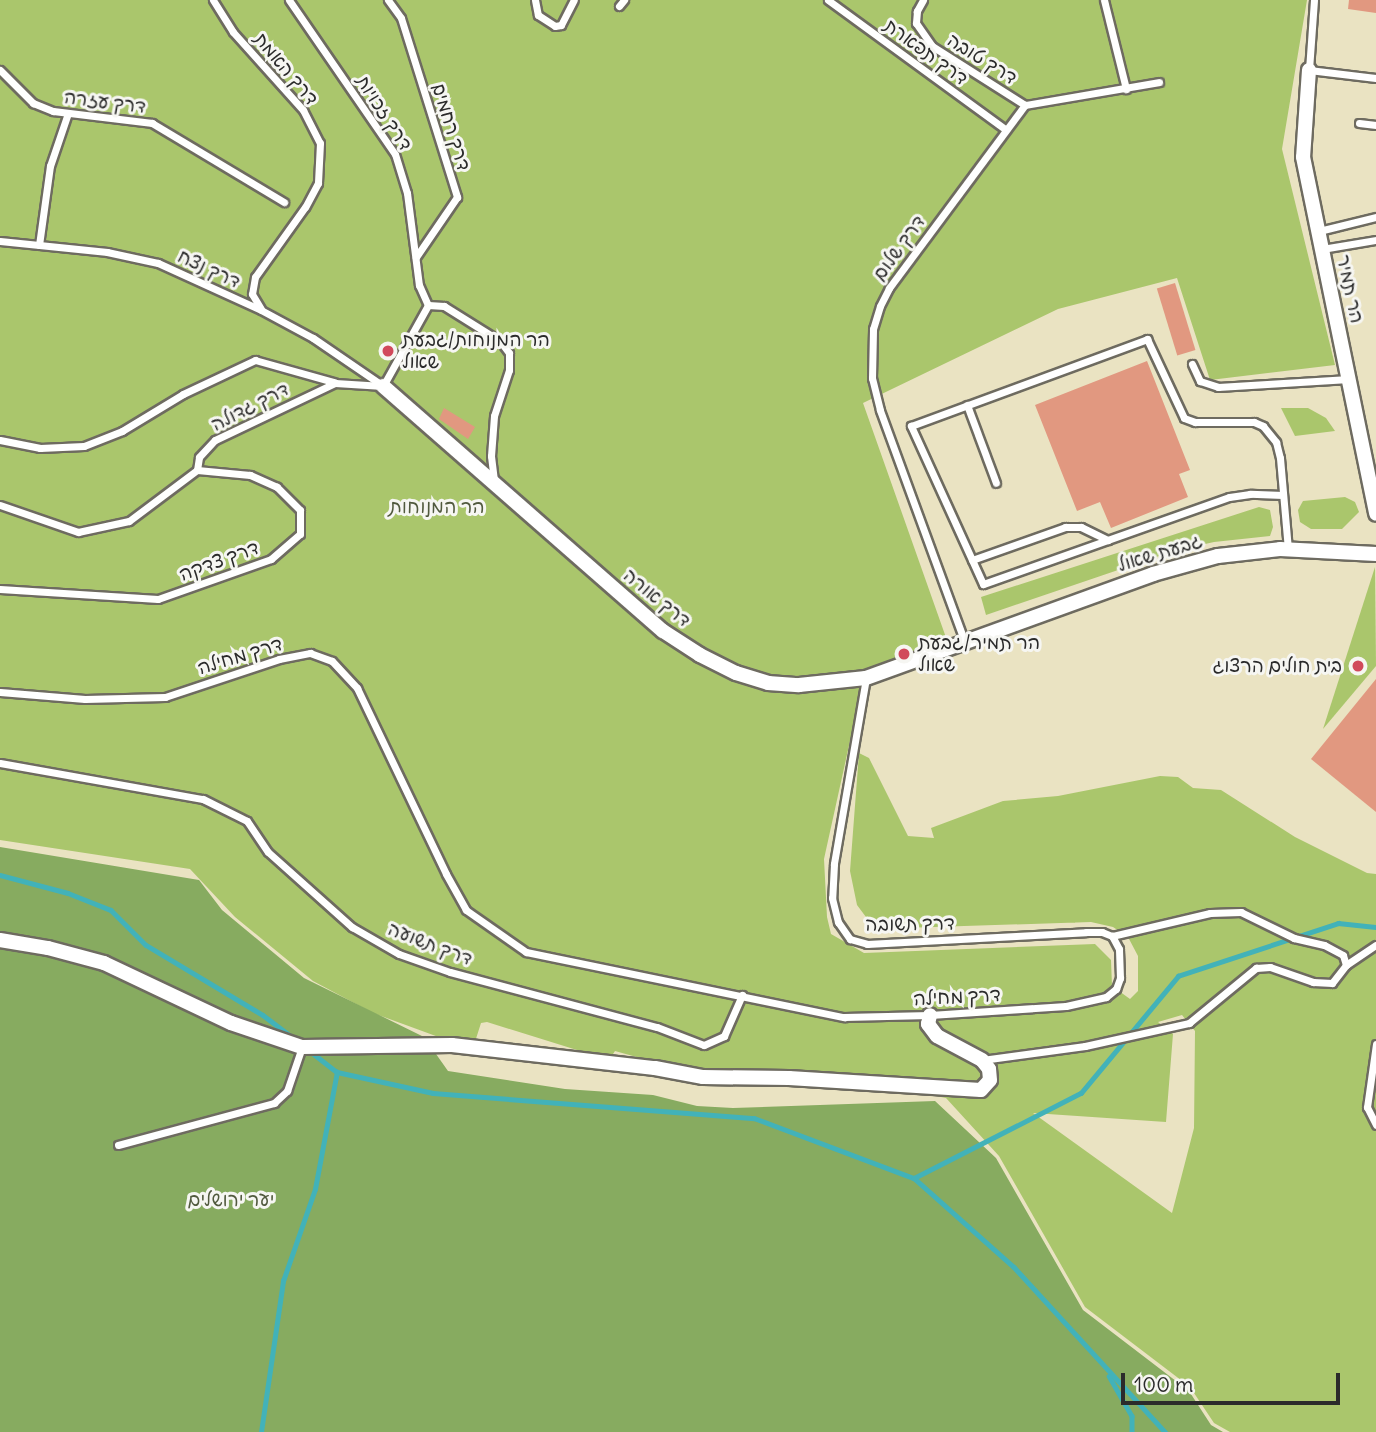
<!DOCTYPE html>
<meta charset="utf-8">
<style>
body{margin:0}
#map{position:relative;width:1376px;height:1432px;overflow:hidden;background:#eae3c2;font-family:Delius,"Playpen Sans Hebrew",sans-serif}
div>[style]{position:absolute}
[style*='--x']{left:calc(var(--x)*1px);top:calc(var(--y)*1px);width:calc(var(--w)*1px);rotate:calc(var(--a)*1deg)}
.green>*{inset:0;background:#aac66c}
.forest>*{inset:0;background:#87ab60}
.stream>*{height:4.5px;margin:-2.25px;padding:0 2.25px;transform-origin:2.25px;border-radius:2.25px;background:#42b2b9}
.building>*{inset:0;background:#e19880;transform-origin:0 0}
.roads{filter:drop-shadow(2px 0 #6e6b60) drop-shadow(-2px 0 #6e6b60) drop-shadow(0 2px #6e6b60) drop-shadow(0 -2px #6e6b60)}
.service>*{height:7px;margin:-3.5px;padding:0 3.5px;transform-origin:3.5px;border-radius:3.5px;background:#fff}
.minor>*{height:14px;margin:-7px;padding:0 7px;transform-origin:7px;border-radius:7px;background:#fff}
.dots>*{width:19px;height:19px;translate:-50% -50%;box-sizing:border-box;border:4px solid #f6f6f2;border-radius:50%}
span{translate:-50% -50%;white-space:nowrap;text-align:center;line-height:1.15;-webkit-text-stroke:6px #f6f6f2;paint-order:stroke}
.street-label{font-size:19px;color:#2b2b2b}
.poi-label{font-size:19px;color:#2b2b2b}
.left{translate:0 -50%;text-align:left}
.right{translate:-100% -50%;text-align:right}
.park-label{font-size:19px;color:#515a3e}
.scale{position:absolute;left:1121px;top:1373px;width:219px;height:32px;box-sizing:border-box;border:4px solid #2b2b2b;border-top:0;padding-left:9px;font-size:21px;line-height:24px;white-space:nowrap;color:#2b2b2b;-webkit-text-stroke:5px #f6f6f2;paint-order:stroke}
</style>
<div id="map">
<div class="green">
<div style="clip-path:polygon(evenodd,0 0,1307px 0,1282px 149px,1335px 365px,1210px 380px,1177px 278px,1058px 309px,863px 403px,949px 646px,861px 691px,824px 859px,827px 917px,831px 934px,864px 953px,1095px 944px,1111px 960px,1112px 986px,1130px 999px,1138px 991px,1138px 956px,1128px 937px,1113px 927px,1091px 922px,903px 928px,879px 925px,866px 917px,857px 905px,850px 871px,859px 753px,869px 758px,908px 836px,934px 838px,931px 828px,1003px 801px,1058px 796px,1160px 776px,1178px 777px,1193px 788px,1221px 790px,1295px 837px,1367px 873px,1376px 874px,1376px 1432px,1230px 1432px,1214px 1423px,1190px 1387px,1085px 1307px,999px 1156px,946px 1098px,860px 1081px,694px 1073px,615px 1051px,609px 1060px,487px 1022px,481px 1023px,474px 1045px,444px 1039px,373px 1013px,313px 981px,235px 917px,190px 869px,0 840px,0 0,1182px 1015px,1195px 1031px,1194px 1128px,1172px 1213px,1033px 1113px,1166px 1122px,1173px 1034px,1158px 1022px,1182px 1015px)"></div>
<div style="clip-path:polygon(1281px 408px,1308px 408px,1326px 418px,1335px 431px,1295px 436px)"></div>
<div style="clip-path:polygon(1345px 497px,1355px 502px,1359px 512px,1342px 529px,1311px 529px,1300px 522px,1298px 510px,1303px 501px)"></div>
<div style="clip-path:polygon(1259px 507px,1270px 510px,1273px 527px,1270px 536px,1214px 542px,1174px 551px,986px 615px,981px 597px)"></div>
<div style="clip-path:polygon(1375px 567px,1376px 666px,1323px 729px)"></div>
</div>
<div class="forest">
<div style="clip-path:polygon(0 847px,199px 880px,222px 910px,304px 978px,424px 1037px,448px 1071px,565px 1089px,653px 1095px,697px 1106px,733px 1108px,935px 1101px,996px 1158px,1083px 1310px,1189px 1391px,1211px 1425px,1223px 1432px,0 1432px)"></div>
</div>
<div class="stream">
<div style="--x:0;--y:875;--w:70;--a:14.8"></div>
<div style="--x:68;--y:893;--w:46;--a:21.6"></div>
<div style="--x:111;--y:910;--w:49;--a:45"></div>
<div style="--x:146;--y:945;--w:136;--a:30.9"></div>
<div style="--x:263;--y:1015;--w:36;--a:37"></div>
<div style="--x:310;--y:1051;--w:34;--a:38"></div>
<div style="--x:337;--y:1072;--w:98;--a:12.3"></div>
<div style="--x:433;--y:1093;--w:322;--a:4.5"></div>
<div style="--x:754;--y:1118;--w:171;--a:20.6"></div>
<div style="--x:914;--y:1178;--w:134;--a:41.7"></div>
<div style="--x:1014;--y:1267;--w:224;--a:47.5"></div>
<div style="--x:914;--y:1178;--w:187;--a:-27"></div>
<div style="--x:1081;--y:1093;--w:152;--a:-50.3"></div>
<div style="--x:1178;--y:976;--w:169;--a:-18.3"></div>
<div style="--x:1338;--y:923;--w:38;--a:6"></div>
<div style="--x:1109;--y:1376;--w:46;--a:60.1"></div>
<div style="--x:1132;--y:1416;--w:16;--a:90"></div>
<div style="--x:261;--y:1432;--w:153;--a:-81.7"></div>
<div style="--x:283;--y:1281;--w:97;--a:-70.8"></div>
<div style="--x:315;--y:1189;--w:119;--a:-79.4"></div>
</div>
<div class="building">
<div style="clip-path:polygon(1349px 0,1376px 0,1376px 13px,1348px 9px)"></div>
<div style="left:1175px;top:283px;width:70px;height:19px;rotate:73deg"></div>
<div style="clip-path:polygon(1147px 361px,1190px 470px,1179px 474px,1188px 497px,1111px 528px,1100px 502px,1077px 511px,1035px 405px)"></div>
<div style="clip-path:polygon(444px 408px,475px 427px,468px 439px,439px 419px)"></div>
<div style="clip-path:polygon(1376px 679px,1376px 812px,1311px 759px)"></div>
</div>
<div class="roads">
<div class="service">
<div style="--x:213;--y:0;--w:38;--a:58"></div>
<div style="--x:233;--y:32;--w:105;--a:48.1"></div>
<div style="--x:303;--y:110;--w:37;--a:63"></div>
<div style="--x:320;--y:143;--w:40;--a:92.9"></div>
<div style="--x:318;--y:183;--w:27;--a:118"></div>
<div style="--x:305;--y:207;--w:86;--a:125.5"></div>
<div style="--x:255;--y:277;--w:17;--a:100"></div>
<div style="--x:252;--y:294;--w:17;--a:59"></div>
<div style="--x:289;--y:0;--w:187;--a:55.5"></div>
<div style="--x:395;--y:154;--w:41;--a:72.9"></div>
<div style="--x:407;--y:193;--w:93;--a:82.6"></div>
<div style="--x:419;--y:285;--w:22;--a:66"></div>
<div style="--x:388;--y:0;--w:22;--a:54"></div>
<div style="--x:401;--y:18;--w:188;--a:72.6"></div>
<div style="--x:457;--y:197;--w:73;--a:124.3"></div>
<div style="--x:535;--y:0;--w:15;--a:79"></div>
<div style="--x:538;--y:15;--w:20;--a:33"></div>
<div style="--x:555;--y:26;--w:6;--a:-9"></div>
<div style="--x:561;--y:25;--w:28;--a:-63"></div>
<div style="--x:828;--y:0;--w:220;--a:36.1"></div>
<div style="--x:923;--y:0;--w:13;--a:119"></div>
<div style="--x:917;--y:11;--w:12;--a:95"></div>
<div style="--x:916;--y:23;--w:28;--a:55"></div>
<div style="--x:932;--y:46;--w:110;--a:32.4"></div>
<div style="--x:1104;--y:0;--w:92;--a:76.1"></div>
<div style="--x:1314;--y:0;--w:70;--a:94.1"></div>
<div style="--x:1309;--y:70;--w:67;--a:6.8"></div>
<div style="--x:619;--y:6;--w:8;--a:-50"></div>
<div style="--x:0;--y:70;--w:47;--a:45"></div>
<div style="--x:33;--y:103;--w:22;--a:22"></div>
<div style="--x:53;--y:111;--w:100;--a:6.9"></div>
<div style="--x:152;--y:123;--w:154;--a:30.9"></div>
<div style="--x:1359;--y:123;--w:17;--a:7"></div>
<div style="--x:1319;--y:231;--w:59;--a:-13.8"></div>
<div style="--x:0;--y:241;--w:108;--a:5.9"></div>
<div style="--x:107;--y:252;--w:52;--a:12.2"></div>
<div style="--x:158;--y:263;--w:113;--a:24.5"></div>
<div style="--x:261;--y:310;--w:59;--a:28.3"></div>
<div style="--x:313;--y:338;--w:83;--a:34.3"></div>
<div style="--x:39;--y:245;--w:80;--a:-82.1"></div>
<div style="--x:50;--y:166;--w:56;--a:-71.2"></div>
<div style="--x:1322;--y:249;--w:55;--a:-9.5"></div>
<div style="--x:428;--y:305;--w:16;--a:4"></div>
<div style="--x:444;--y:306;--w:66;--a:32"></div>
<div style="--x:500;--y:341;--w:15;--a:53"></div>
<div style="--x:509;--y:353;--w:17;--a:90"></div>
<div style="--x:509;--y:370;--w:48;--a:108.1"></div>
<div style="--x:494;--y:416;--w:40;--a:94.3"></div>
<div style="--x:491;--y:456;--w:25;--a:83"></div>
<div style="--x:1192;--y:364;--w:19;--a:65"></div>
<div style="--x:1200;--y:381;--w:19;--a:18"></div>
<div style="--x:1218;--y:387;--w:131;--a:-3.5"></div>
<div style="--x:383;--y:386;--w:93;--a:-60.9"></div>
<div style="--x:967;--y:405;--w:83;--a:69.6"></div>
<div style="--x:0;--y:440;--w:41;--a:11.3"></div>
<div style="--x:40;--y:448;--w:44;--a:-2.6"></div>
<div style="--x:84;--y:446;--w:41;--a:-21.5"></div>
<div style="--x:122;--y:431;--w:71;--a:-31.2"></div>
<div style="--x:183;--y:394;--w:80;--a:-25.3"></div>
<div style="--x:255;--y:360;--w:82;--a:15.6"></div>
<div style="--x:1283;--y:495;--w:33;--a:-178"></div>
<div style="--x:1250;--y:494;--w:21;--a:172"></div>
<div style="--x:1229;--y:497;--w:261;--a:160.5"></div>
<div style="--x:983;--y:584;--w:174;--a:-114.5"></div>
<div style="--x:911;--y:426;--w:252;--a:-20.2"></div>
<div style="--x:1147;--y:339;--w:87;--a:64.9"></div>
<div style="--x:1184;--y:418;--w:12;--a:20"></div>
<div style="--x:1195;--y:422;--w:59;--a:0"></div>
<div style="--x:1254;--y:422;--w:10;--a:24"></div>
<div style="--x:1263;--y:426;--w:21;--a:51"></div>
<div style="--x:1276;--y:442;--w:16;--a:76"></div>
<div style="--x:1280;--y:458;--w:91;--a:85"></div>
<div style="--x:0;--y:505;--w:83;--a:19.1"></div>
<div style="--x:78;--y:532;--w:52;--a:-12.2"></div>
<div style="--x:129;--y:521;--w:85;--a:-36.9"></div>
<div style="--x:197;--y:470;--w:13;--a:-81"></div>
<div style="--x:199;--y:457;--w:23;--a:-47"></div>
<div style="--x:215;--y:440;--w:133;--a:-25.4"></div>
<div style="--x:335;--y:383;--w:48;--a:3.6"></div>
<div style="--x:972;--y:560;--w:99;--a:-19.5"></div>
<div style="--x:1065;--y:527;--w:16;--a:0"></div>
<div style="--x:1081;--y:527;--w:30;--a:26"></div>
<div style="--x:0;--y:589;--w:158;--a:3.6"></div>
<div style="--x:158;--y:599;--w:120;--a:-19.5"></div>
<div style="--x:271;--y:559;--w:38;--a:-41"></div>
<div style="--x:300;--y:534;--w:24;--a:-90"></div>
<div style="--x:300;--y:510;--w:33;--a:-135"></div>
<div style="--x:277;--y:487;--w:30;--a:-156"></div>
<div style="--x:250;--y:475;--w:53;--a:-174.6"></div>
<div style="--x:964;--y:640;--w:245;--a:-110.1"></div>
<div style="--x:880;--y:410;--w:33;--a:-104"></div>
<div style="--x:872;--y:378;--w:49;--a:-88.8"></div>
<div style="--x:873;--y:329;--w:24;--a:-73"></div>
<div style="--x:880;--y:306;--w:20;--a:-63"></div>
<div style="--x:889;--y:288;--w:228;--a:-53.4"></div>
<div style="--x:1025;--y:105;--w:136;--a:-9.7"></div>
<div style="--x:866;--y:678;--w:189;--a:99.8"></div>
<div style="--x:834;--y:864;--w:34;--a:93"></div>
<div style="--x:832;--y:898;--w:25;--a:76"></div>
<div style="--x:838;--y:922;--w:21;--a:55"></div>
<div style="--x:850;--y:939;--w:18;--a:16"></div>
<div style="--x:867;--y:944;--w:219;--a:-3.1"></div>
<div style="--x:1086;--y:932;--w:16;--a:0"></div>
<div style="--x:1102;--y:932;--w:11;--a:22"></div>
<div style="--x:0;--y:692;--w:85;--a:4.7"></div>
<div style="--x:85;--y:699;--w:80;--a:-1.4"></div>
<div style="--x:165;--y:697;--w:120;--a:-18.4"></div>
<div style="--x:279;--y:659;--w:32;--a:-11"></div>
<div style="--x:310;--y:653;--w:23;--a:20"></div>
<div style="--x:332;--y:661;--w:37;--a:47"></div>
<div style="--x:357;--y:688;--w:206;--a:64.4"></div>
<div style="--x:446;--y:874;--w:41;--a:60.9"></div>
<div style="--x:466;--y:910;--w:73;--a:35"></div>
<div style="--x:526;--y:952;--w:325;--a:11.6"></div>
<div style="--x:844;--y:1017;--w:86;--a:-1.3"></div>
<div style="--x:930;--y:1015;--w:136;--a:-3.8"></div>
<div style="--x:1066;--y:1006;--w:41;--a:-12.7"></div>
<div style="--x:1106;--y:997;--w:13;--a:-39"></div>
<div style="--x:1116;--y:989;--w:12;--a:-70"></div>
<div style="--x:1120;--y:978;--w:29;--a:-92"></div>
<div style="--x:1119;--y:949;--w:15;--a:-118"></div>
<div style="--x:0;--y:763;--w:206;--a:10.1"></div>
<div style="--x:203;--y:799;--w:49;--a:26.6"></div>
<div style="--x:247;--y:821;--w:37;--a:56"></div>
<div style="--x:268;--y:852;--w:113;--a:41.8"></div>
<div style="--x:352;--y:927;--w:54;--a:29.9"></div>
<div style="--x:399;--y:954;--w:54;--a:19.4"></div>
<div style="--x:450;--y:972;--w:214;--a:14.9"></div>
<div style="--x:657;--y:1027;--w:50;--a:21"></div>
<div style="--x:704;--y:1045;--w:22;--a:-24"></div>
<div style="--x:724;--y:1036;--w:45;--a:-66.3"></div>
<div style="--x:1346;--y:965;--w:36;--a:-34"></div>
<div style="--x:1376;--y:1044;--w:64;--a:98.1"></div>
<div style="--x:1367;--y:1107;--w:20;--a:63"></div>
<div style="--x:982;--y:1060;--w:104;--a:-7.7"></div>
<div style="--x:1085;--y:1046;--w:107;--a:-12.5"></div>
<div style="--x:1189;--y:1023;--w:87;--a:-39.4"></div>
<div style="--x:1256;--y:968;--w:14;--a:-4"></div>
<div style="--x:1270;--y:967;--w:46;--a:19.2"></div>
<div style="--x:1313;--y:982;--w:19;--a:3"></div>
<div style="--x:1332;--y:983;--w:23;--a:-52"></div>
<div style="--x:1346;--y:965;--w:10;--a:-107"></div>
<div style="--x:1343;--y:955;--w:21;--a:-152"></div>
<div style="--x:1324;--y:945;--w:31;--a:-167"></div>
<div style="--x:1294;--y:938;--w:59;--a:-153.9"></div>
<div style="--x:1241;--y:912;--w:31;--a:178"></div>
<div style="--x:1210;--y:913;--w:101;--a:166.8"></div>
<div style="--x:118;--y:1145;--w:162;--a:-15.1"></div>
<div style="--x:274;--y:1103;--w:18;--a:-43"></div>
<div style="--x:287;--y:1091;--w:46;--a:-71.2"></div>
</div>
<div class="minor">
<div style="--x:1309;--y:70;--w:87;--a:93.9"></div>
<div style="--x:1303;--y:157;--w:364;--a:78.4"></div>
<div style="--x:383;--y:386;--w:372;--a:41.2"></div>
<div style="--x:663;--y:631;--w:44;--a:33"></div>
<div style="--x:700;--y:655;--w:40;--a:26.6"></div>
<div style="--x:736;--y:673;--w:34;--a:17"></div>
<div style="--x:768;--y:683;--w:31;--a:4"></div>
<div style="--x:799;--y:685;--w:67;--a:-6"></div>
<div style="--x:866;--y:678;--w:305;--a:-19.9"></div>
<div style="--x:1153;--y:574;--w:67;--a:-15.5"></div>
<div style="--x:1218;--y:556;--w:62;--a:-6.4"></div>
<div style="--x:1280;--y:549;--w:96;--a:3"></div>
<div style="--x:0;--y:940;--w:49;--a:9.5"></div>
<div style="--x:48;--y:948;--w:58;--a:15"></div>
<div style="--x:104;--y:963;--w:140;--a:25.3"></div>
<div style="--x:231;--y:1023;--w:75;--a:18.7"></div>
<div style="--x:302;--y:1047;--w:150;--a:-0.8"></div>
<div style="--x:452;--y:1045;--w:204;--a:6.5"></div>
<div style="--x:655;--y:1068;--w:49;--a:10.6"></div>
<div style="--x:703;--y:1077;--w:86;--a:0.7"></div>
<div style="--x:789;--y:1078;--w:192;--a:3.6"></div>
<div style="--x:981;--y:1090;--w:13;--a:-48"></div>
<div style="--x:990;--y:1080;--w:11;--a:-95"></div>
<div style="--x:989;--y:1069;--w:11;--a:-128"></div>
<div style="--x:982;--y:1060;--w:51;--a:-151.9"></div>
<div style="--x:937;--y:1036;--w:15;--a:-127"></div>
<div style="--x:928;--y:1024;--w:9;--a:-77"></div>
</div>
</div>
<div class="dots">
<div style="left:388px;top:351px;background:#d1495b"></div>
<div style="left:904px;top:654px;background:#d1495b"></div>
<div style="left:1358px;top:666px;background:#d1495b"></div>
</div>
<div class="street-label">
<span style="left:926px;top:52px;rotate:36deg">דרך תפארת</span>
<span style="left:982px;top:59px;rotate:32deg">דרך טובה</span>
<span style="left:286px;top:69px;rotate:50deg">דרך האמת</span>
<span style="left:105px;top:102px;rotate:7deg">דרך עזרה</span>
<span style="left:384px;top:113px;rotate:57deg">דרך זכויות</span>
<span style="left:451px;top:127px;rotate:73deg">דרך רחמים</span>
<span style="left:899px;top:248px;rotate:-54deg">דרך שלום</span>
<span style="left:209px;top:269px;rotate:25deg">דרך נצח</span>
<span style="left:1350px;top:289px;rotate:78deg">הר תמיר</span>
<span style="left:250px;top:407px;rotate:-27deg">דרך גדולה</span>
<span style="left:1160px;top:553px;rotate:-17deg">גבעת שאול</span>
<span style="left:219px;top:561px;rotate:-20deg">דרך צדקה</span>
<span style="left:657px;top:598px;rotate:39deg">דרך אורה</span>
<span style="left:240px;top:656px;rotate:-17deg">דרך מחילה</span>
<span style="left:910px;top:924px;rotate:-1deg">דרך תשובה</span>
<span style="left:430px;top:944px;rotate:21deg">דרך תשועה</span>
<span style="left:957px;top:997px;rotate:-3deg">דרך מחילה</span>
</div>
<div class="poi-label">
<span class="left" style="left:402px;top:351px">הר המנוחות/גבעת<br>שאול</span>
<span class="left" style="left:918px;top:654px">הר תמיר/גבעת<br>שאול</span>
<span class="right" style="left:1342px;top:666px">בית חולים הרצוג</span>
</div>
<div class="park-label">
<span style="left:437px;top:507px">הר המנוחות</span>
<span style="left:231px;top:1200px">יער ירושלים</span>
</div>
<div class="scale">100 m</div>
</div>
